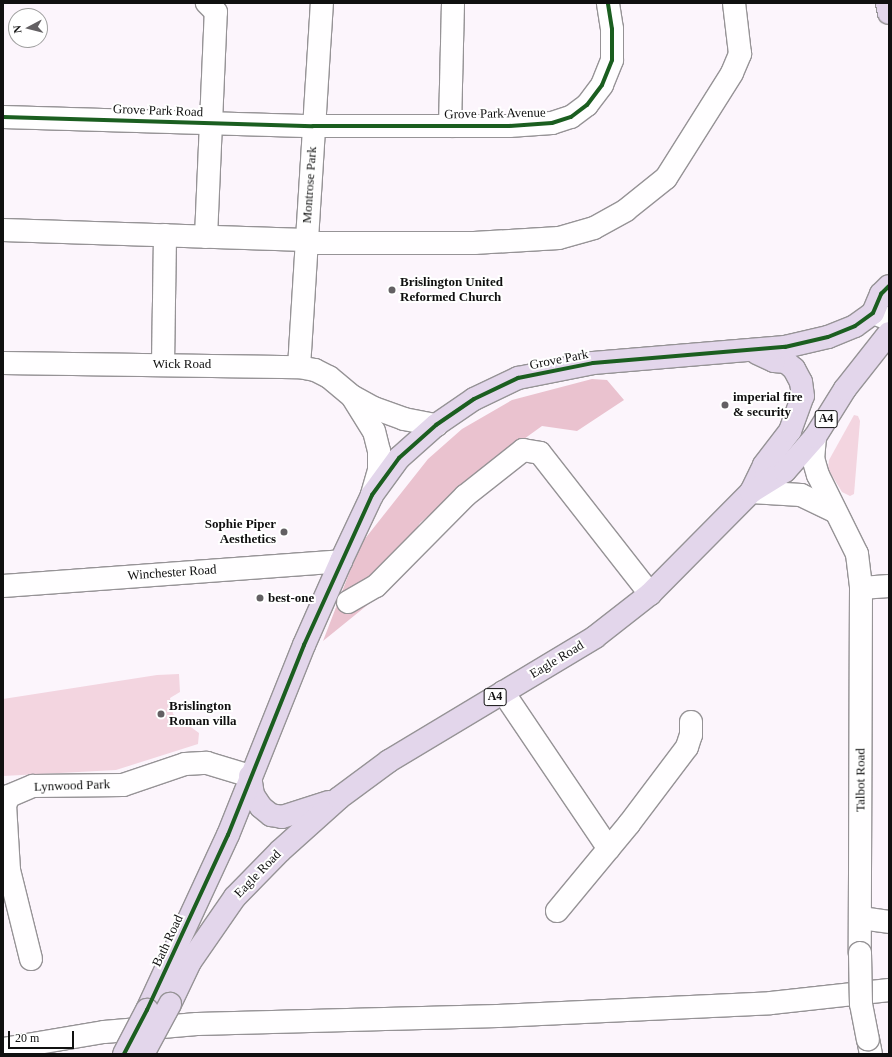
<!DOCTYPE html>
<style>
body{margin:0}
#map{position:relative;width:892px;height:1057px;overflow:hidden;background:#fcf5fc;font-family:"Times New Roman",serif}
div>[style]{position:absolute}
[style*='--x']{left:calc(var(--x)*1px);top:calc(var(--y)*1px);width:calc(var(--w)*1px);rotate:calc(var(--a)*1deg)}
.green>*{inset:0;background:#f3d5e0}
.forest>*{inset:0;background:#eac2cf}
.roads{filter:drop-shadow(1px 0 #969396) drop-shadow(-1px 0 #969396) drop-shadow(0 1px #969396) drop-shadow(0 -1px #969396)}
.minor>*{height:22px;margin:-11px;padding:0 11px;transform-origin:11px;border-radius:11px;background:#fffeff}
.highway>*{height:22px;margin:-11px;padding:0 11px;transform-origin:11px;border-radius:11px;background:#e3d6eb}
.bridges{filter:drop-shadow(1px 0 #969396) drop-shadow(-1px 0 #969396) drop-shadow(0 1px #969396) drop-shadow(0 -1px #969396)}
.minor-bridge>*{height:22px;margin:-11px;padding:0 11px;transform-origin:11px;border-radius:11px;background:#fffeff}
.highway-bridge>*{height:22px;margin:-11px;padding:0 11px;transform-origin:11px;border-radius:11px;background:#e3d6eb}
.cycleway>*{height:4px;margin:-2px;padding:0 2px;transform-origin:2px;border-radius:2px;background:#1b5e20}
.dots>*{width:11px;height:11px;translate:-50% -50%;box-sizing:border-box;border:2px solid #fff;border-radius:50%}
span{translate:-50% -50%;white-space:nowrap;text-align:center;line-height:1.15;-webkit-text-stroke:4px #fff;paint-order:stroke}
.shield-label span{padding:1px 3px;background:#fff;border:1px solid;border-radius:3px;-webkit-text-stroke-width:0}
.shield-label{font-size:12px;color:#101010;font-weight:700}
.street-label{font-size:13px;color:#101010}
.poi-label{font-size:13px;color:#101010;font-weight:700}
.left{translate:0 -50%;text-align:left}
.right{translate:-100% -50%;text-align:right}
.frame{position:absolute;inset:0;border:4px solid #101010;pointer-events:none}
.north{position:absolute;left:8px;top:8px;width:40px;height:40px;box-sizing:border-box;background:#fff;border:1px solid #9f9f9f;border-radius:50%;rotate:263deg;font-size:11px;font-weight:700;line-height:16px;text-align:center;color:#101010}
.north::after{content:'';display:block;margin:auto;width:14px;height:18px;background:#636063;clip-path:polygon(50% 0,100% 100%,50% 72%,0 100%)}
.scale{position:absolute;left:8px;top:1031px;width:66px;height:18px;box-sizing:border-box;border:2px solid #101010;border-top:0;padding-left:5px;font-size:12px;line-height:14px;white-space:nowrap;color:#101010;-webkit-text-stroke:3px #fff;paint-order:stroke}
</style>
<div id="map">
<div class="green">
<div style="clip-path:polygon(854px 415px,858px 416px,860px 421px,854px 494px,850px 496px,842px 492px,828px 469px,829px 460px)"></div>
<div style="clip-path:polygon(179px 674px,180px 692px,170px 698px,173px 714px,199px 733px,198px 744px,116px 770px,3px 776px,3px 699px,157px 675px)"></div>
</div>
<div class="forest">
<div style="clip-path:polygon(592px 379px,607px 380px,624px 400px,577px 431px,542px 426px,499px 457px,420px 523px,381px 594px,323px 641px,360px 545px,428px 459px,462px 429px,512px 400px)"></div>
</div>
<div class="roads">
<div class="minor">
<div style="--x:3;--y:117;--w:310;--a:1.7"></div>
<div style="--x:313;--y:126;--w:196;--a:0"></div>
<div style="--x:509;--y:126;--w:43;--a:-4"></div>
<div style="--x:552;--y:123;--w:20;--a:-18"></div>
<div style="--x:571;--y:117;--w:20;--a:-37"></div>
<div style="--x:587;--y:105;--w:25;--a:-53"></div>
<div style="--x:602;--y:85;--w:27;--a:-68"></div>
<div style="--x:612;--y:60;--w:31;--a:-90"></div>
<div style="--x:612;--y:29;--w:26;--a:-99"></div>
<div style="--x:450;--y:126;--w:123;--a:-88.6"></div>
<div style="--x:3;--y:230;--w:303;--a:1.9"></div>
<div style="--x:206;--y:237;--w:225;--a:-87.5"></div>
<div style="--x:216;--y:12;--w:13;--a:-135"></div>
<div style="--x:306;--y:243;--w:168;--a:0"></div>
<div style="--x:474;--y:243;--w:85;--a:-3.4"></div>
<div style="--x:559;--y:238;--w:36;--a:-16"></div>
<div style="--x:594;--y:228;--w:37;--a:-29"></div>
<div style="--x:626;--y:210;--w:51;--a:-38.7"></div>
<div style="--x:666;--y:178;--w:124;--a:-57.8"></div>
<div style="--x:732;--y:73;--w:21;--a:-67"></div>
<div style="--x:740;--y:54;--w:51;--a:-96.7"></div>
<div style="--x:873;--y:313;--w:17;--a:21"></div>
<div style="--x:3;--y:363;--w:296;--a:0.8"></div>
<div style="--x:299;--y:367;--w:16;--a:11"></div>
<div style="--x:315;--y:370;--w:16;--a:27"></div>
<div style="--x:329;--y:377;--w:30;--a:40"></div>
<div style="--x:352;--y:396;--w:25;--a:29"></div>
<div style="--x:374;--y:408;--w:32;--a:20"></div>
<div style="--x:404;--y:419;--w:33;--a:11"></div>
<div style="--x:163;--y:364;--w:129;--a:-89.1"></div>
<div style="--x:299;--y:367;--w:365;--a:-86.4"></div>
<div style="--x:353;--y:398;--w:39;--a:58"></div>
<div style="--x:374;--y:431;--w:21;--a:76"></div>
<div style="--x:379;--y:451;--w:19;--a:90"></div>
<div style="--x:379;--y:470;--w:26;--a:106"></div>
<div style="--x:815;--y:437;--w:21;--a:95"></div>
<div style="--x:813;--y:458;--w:18;--a:74"></div>
<div style="--x:818;--y:475;--w:88;--a:63.7"></div>
<div style="--x:857;--y:554;--w:34;--a:83"></div>
<div style="--x:861;--y:588;--w:365;--a:90.2"></div>
<div style="--x:751;--y:492;--w:50;--a:3.4"></div>
<div style="--x:801;--y:495;--w:37;--a:26"></div>
<div style="--x:3;--y:586;--w:339;--a:-4.2"></div>
<div style="--x:861;--y:588;--w:28;--a:-4"></div>
<div style="--x:348;--y:602;--w:32;--a:-30"></div>
<div style="--x:376;--y:586;--w:127;--a:-45.3"></div>
<div style="--x:465;--y:496;--w:74;--a:-38.4"></div>
<div style="--x:523;--y:450;--w:17;--a:10"></div>
<div style="--x:540;--y:453;--w:179;--a:52"></div>
<div style="--x:503;--y:692;--w:189;--a:56"></div>
<div style="--x:557;--y:911;--w:113;--a:-50.4"></div>
<div style="--x:629;--y:824;--w:96;--a:-53"></div>
<div style="--x:687;--y:747;--w:13;--a:-72"></div>
<div style="--x:691;--y:735;--w:13;--a:-90"></div>
<div style="--x:861;--y:918;--w:28;--a:8"></div>
<div style="--x:31;--y:959;--w:92;--a:-103.9"></div>
<div style="--x:9;--y:870;--w:65;--a:-93.5"></div>
<div style="--x:5;--y:805;--w:10;--a:-66"></div>
<div style="--x:9;--y:796;--w:26;--a:-23"></div>
<div style="--x:33;--y:786;--w:90;--a:-0.6"></div>
<div style="--x:123;--y:785;--w:65;--a:-18.7"></div>
<div style="--x:185;--y:764;--w:22;--a:-3"></div>
<div style="--x:207;--y:763;--w:45;--a:16.8"></div>
<div style="--x:868;--y:1039;--w:15;--a:79"></div>
<div style="--x:3;--y:1049;--w:102;--a:-9.6"></div>
<div style="--x:104;--y:1032;--w:93;--a:-4.9"></div>
<div style="--x:197;--y:1024;--w:301;--a:-1.5"></div>
<div style="--x:498;--y:1016;--w:273;--a:-2.7"></div>
<div style="--x:771;--y:1003;--w:119;--a:-6.3"></div>
</div>
<div class="highway">
<div style="--x:887;--y:3;--w:10;--a:79"></div>
<div style="--x:751;--y:492;--w:30;--a:-64"></div>
<div style="--x:764;--y:465;--w:43;--a:-52.6"></div>
<div style="--x:790;--y:431;--w:37;--a:-70"></div>
<div style="--x:803;--y:396;--w:14;--a:-98"></div>
<div style="--x:801;--y:382;--w:15;--a:-118"></div>
<div style="--x:794;--y:369;--w:11;--a:-139"></div>
<div style="--x:786;--y:362;--w:12;--a:-175"></div>
<div style="--x:774;--y:361;--w:19;--a:-155"></div>
<div style="--x:250;--y:776;--w:19;--a:81"></div>
<div style="--x:253;--y:795;--w:14;--a:56"></div>
<div style="--x:261;--y:807;--w:13;--a:39"></div>
<div style="--x:271;--y:815;--w:11;--a:10"></div>
<div style="--x:282;--y:817;--w:49;--a:-17.7"></div>
<div style="--x:170;--y:1004;--w:47;--a:-64.5"></div>
<div style="--x:190;--y:962;--w:79;--a:-55.3"></div>
<div style="--x:235;--y:897;--w:64;--a:-45.6"></div>
<div style="--x:280;--y:851;--w:79;--a:-41.9"></div>
<div style="--x:339;--y:798;--w:62;--a:-36.5"></div>
<div style="--x:389;--y:761;--w:240;--a:-31"></div>
<div style="--x:595;--y:637;--w:70;--a:-38"></div>
<div style="--x:650;--y:594;--w:144;--a:-45.3"></div>
<div style="--x:751;--y:492;--w:40;--a:-32"></div>
<div style="--x:785;--y:471;--w:45;--a:-48.6"></div>
<div style="--x:815;--y:437;--w:57;--a:-58"></div>
<div style="--x:845;--y:389;--w:71;--a:-51.8"></div>
<div style="--x:147;--y:1010;--w:193;--a:-65.2"></div>
<div style="--x:228;--y:835;--w:205;--a:-68.2"></div>
<div style="--x:304;--y:645;--w:92;--a:-66.2"></div>
<div style="--x:341;--y:561;--w:73;--a:-64.8"></div>
<div style="--x:372;--y:495;--w:46;--a:-53.9"></div>
<div style="--x:399;--y:458;--w:50;--a:-41.7"></div>
<div style="--x:436;--y:425;--w:46;--a:-34.4"></div>
<div style="--x:474;--y:399;--w:49;--a:-25.5"></div>
<div style="--x:518;--y:378;--w:76;--a:-11.3"></div>
<div style="--x:593;--y:363;--w:193;--a:-4.8"></div>
<div style="--x:785;--y:347;--w:44;--a:-13.1"></div>
<div style="--x:828;--y:337;--w:29;--a:-22"></div>
<div style="--x:855;--y:326;--w:22;--a:-36"></div>
<div style="--x:873;--y:313;--w:21;--a:-67"></div>
<div style="--x:881;--y:294;--w:11;--a:-45"></div>
</div>
</div>
<div class="bridges">
<div class="minor-bridge">
<div style="--x:860;--y:953;--w:51;--a:88.9"></div>
<div style="--x:861;--y:1004;--w:36;--a:79"></div>
</div>
<div class="highway-bridge">
<div style="--x:124;--y:1054;--w:50;--a:-62.4"></div>
<div style="--x:143;--y:1054;--w:57;--a:-61.6"></div>
</div>
</div>
<div class="cycleway">
<div style="--x:3;--y:117;--w:310;--a:1.7"></div>
<div style="--x:313;--y:126;--w:196;--a:0"></div>
<div style="--x:509;--y:126;--w:43;--a:-4"></div>
<div style="--x:552;--y:123;--w:20;--a:-18"></div>
<div style="--x:571;--y:117;--w:20;--a:-37"></div>
<div style="--x:587;--y:105;--w:25;--a:-53"></div>
<div style="--x:602;--y:85;--w:27;--a:-68"></div>
<div style="--x:612;--y:60;--w:31;--a:-90"></div>
<div style="--x:612;--y:29;--w:26;--a:-99"></div>
<div style="--x:124;--y:1054;--w:50;--a:-62.4"></div>
<div style="--x:147;--y:1010;--w:193;--a:-65.2"></div>
<div style="--x:228;--y:835;--w:205;--a:-68.2"></div>
<div style="--x:304;--y:645;--w:165;--a:-65.6"></div>
<div style="--x:372;--y:495;--w:46;--a:-53.9"></div>
<div style="--x:399;--y:458;--w:50;--a:-41.7"></div>
<div style="--x:436;--y:425;--w:46;--a:-34.4"></div>
<div style="--x:474;--y:399;--w:49;--a:-25.5"></div>
<div style="--x:518;--y:378;--w:76;--a:-11.3"></div>
<div style="--x:593;--y:363;--w:193;--a:-4.8"></div>
<div style="--x:785;--y:347;--w:44;--a:-13.1"></div>
<div style="--x:828;--y:337;--w:29;--a:-22"></div>
<div style="--x:855;--y:326;--w:22;--a:-36"></div>
<div style="--x:873;--y:313;--w:21;--a:-67"></div>
<div style="--x:881;--y:294;--w:11;--a:-45"></div>
</div>
<div class="dots">
<div style="left:392px;top:290px;background:#636063"></div>
<div style="left:725px;top:405px;background:#636063"></div>
<div style="left:284px;top:532px;background:#636063"></div>
<div style="left:260px;top:598px;background:#636063"></div>
<div style="left:161px;top:714px;background:#636063"></div>
</div>
<div class="shield-label">
<span style="left:826px;top:419px">A4</span>
<span style="left:495px;top:697px">A4</span>
</div>
<div class="street-label">
<span style="left:158px;top:111px;rotate:2deg">Grove Park Road</span>
<span style="left:495px;top:114px;rotate:-1deg">Grove Park Avenue</span>
<span style="left:310px;top:185px;rotate:-86deg">Montrose Park</span>
<span style="left:559px;top:360px;rotate:-11deg">Grove Park</span>
<span style="left:182px;top:364px">Wick Road</span>
<span style="left:172px;top:573px;rotate:-4deg">Winchester Road</span>
<span style="left:557px;top:660px;rotate:-31deg">Eagle Road</span>
<span style="left:861px;top:780px;rotate:-90deg">Talbot Road</span>
<span style="left:72px;top:786px;rotate:-2deg">Lynwood Park</span>
<span style="left:258px;top:874px;rotate:-46deg">Eagle Road</span>
<span style="left:168px;top:941px;rotate:-65deg">Bath Road</span>
</div>
<div class="poi-label">
<span class="left" style="left:400px;top:290px">Brislington United<br>Reformed Church</span>
<span class="left" style="left:733px;top:405px">imperial fire<br>&amp; security</span>
<span class="right" style="left:276px;top:532px">Sophie Piper<br>Aesthetics</span>
<span class="left" style="left:268px;top:598px">best-one</span>
<span class="left" style="left:169px;top:714px">Brislington<br>Roman villa</span>
</div>
<div class="frame"></div>
<div class="north">N</div>
<div class="scale">20 m</div>
</div>
